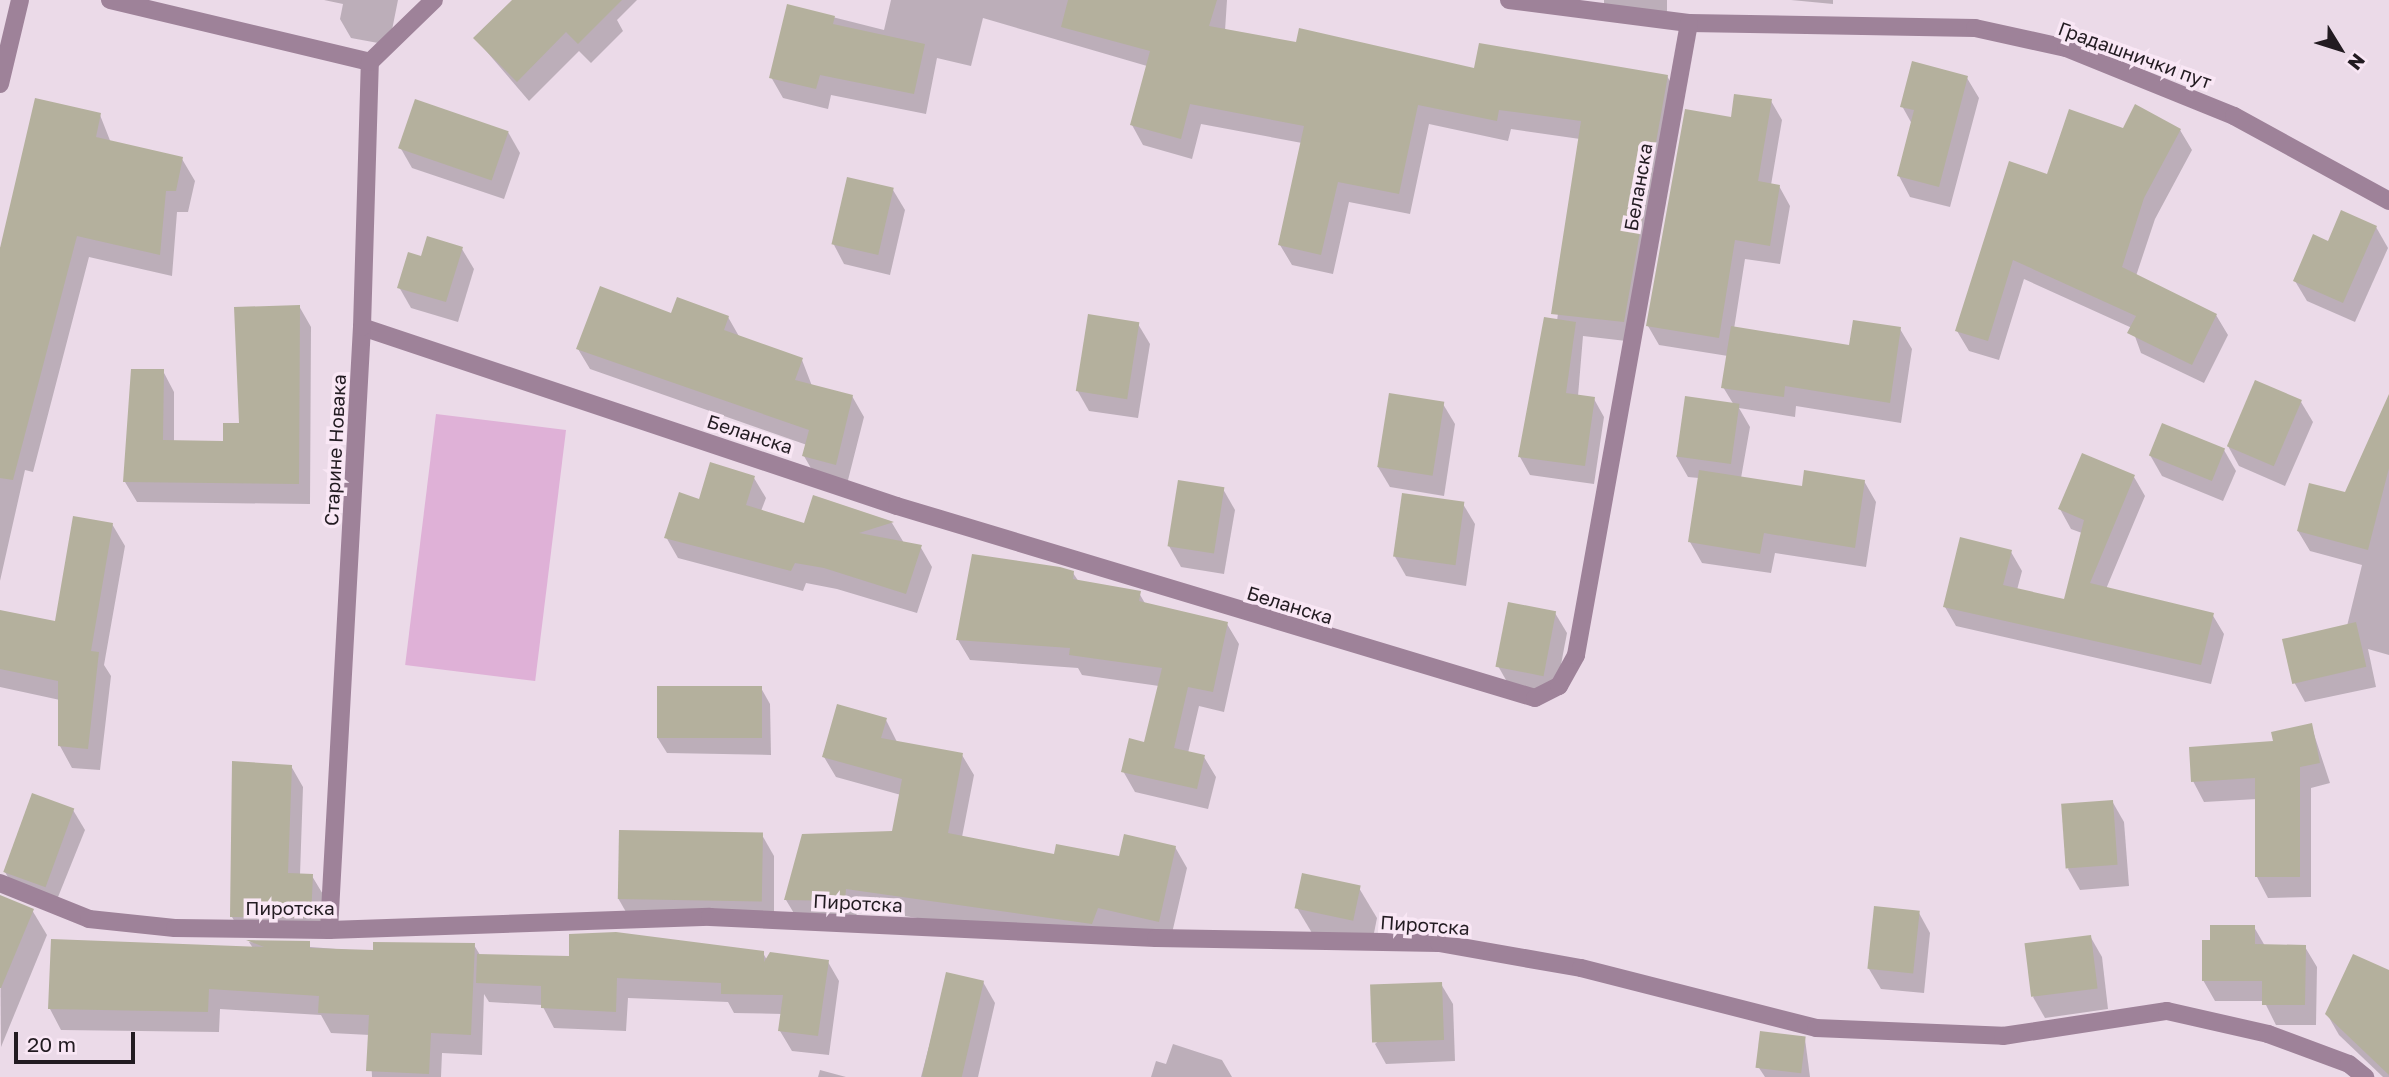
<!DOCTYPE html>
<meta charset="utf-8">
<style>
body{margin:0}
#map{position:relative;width:2389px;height:1077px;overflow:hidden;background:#ebdae8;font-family:"Golos Text",sans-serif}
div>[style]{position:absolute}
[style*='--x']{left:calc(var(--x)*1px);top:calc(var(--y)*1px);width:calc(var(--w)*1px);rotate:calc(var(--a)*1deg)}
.green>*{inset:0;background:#dfb1d7;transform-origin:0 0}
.shadow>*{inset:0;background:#0003;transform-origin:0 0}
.building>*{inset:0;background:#b4b09d;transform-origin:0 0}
.street>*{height:18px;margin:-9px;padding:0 9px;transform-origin:9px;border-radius:9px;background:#9e8299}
span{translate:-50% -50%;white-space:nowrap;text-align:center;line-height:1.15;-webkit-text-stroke:7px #f9e7f5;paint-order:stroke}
.street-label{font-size:19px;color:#221b21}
.north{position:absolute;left:2305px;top:14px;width:70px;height:70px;-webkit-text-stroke:5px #f9e7f5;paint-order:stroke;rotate:128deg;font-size:19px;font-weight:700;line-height:28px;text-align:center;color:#221b21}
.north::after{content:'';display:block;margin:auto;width:24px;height:32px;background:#221b21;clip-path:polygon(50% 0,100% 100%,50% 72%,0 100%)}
.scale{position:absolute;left:14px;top:1032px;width:121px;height:32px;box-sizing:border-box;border:4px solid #221b21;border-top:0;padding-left:9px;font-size:21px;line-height:24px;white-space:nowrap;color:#221b21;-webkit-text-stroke:5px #f9e7f5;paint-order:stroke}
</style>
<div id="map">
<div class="green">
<div style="left:436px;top:414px;width:131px;height:253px;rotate:7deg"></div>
</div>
<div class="shadow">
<div style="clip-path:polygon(324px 0,398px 0,389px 45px,351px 38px,340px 19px,343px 4px)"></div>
<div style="clip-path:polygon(513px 0,637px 0,617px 20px,623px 31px,591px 63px,579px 51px,529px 101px,475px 38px)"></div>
<div style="clip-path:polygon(891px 0,1227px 0,1225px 31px,1297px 44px,1475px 70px,1667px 76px,1679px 97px,1635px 342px,1583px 336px,1578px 396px,1594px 399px,1604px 417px,1594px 484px,1530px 475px,1520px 457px,1557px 321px,1580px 139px,1511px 129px,1508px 141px,1429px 124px,1410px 214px,1349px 202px,1333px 274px,1292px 265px,1280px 245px,1302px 143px,1201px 124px,1192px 159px,1143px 145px,1132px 125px,1147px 66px,983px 18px,971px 66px,937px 58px,926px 114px,831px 95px,828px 109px,783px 98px,771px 77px,789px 6px,884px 30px)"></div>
<div style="left:1604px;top:0;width:63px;height:11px"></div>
<div style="clip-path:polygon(1791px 0,1833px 0,1833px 4px)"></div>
<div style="clip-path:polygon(1967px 78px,1979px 98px,1950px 207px,1910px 197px,1899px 176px,1912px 124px,1902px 106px)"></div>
<div style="clip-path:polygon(1771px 101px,1782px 120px,1771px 185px,1779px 186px,1790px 206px,1780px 264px,1745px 259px,1734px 329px,1851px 347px,1900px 329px,1912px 349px,1901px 423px,1796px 406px,1795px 417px,1739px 408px,1750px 427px,1741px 478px,1803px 488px,1864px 481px,1876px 502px,1866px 567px,1775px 553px,1771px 573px,1702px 563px,1690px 542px,1699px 478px,1688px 477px,1676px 456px,1734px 405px,1723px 387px,1728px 356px,1659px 345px,1648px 326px,1732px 119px)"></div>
<div style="clip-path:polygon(100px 115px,111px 143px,182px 159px,195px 181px,188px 212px,177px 212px,172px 276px,89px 257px,33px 472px,25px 470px,0 581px,0 248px)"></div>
<div style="clip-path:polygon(2123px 130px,2180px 130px,2192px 150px,2155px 219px,2136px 276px,2216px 315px,2228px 335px,2204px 383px,2141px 353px,2132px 328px,2024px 279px,1999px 360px,1969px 351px,1957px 331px,2048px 176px)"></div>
<div style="clip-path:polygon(508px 132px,520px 153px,504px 199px,412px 168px,400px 147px)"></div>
<div style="clip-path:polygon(893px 190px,905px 210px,890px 275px,844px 264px,833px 243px)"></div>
<div style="clip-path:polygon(2376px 227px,2388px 248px,2355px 322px,2307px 301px,2295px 281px,2329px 243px)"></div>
<div style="clip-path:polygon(462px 249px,474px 269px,458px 322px,411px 308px,399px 287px)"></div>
<div style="clip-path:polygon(299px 306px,311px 327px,310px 504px,137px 502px,125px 482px,163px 371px,174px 392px,174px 442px,225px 442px,240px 425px)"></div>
<div style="clip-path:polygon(672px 315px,728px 317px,740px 338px,802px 360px,812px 386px,852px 396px,864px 417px,847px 484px,816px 477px,804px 456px,807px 445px,590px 369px,578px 349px)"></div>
<div style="clip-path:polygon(1138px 324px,1150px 344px,1138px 418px,1089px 411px,1077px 390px)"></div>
<div style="clip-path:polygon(2301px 402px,2313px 422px,2285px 486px,2239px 466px,2228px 446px)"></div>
<div style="clip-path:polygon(2389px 403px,2389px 655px,2368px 649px,2376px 687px,2305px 702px,2294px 682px,2347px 626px,2362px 565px,2310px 551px,2298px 531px,2346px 494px)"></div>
<div style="clip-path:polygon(1443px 404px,1455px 424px,1444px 496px,1390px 487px,1378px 467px)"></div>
<div style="clip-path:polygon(2224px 450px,2236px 471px,2223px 501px,2162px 476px,2150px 455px)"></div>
<div style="clip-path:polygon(2134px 477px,2145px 496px,2106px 589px,2212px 614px,2224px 634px,2211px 684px,1956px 626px,1945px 607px,2011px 552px,2022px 571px,2017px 590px,2065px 601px,2082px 533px,2071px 529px,2060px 509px)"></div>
<div style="clip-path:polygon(754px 478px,766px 498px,761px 511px,805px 525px,814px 497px,892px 523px,904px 543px,920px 546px,932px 567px,917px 613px,837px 589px,806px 583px,803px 591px,678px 558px,666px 537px,700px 501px)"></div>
<div style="clip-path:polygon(1223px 489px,1235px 510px,1224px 574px,1181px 567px,1169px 546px)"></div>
<div style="clip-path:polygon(1463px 504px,1475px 524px,1466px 586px,1406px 576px,1394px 555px)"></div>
<div style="clip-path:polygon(112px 524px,125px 546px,104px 665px,111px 676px,100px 770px,72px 768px,60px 746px,60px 700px,0 687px,0 611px,57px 623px)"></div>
<div style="clip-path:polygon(1073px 573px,1079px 582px,1139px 593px,1146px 605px,1227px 624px,1239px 644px,1224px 712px,1199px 706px,1188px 753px,1204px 757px,1216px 777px,1208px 809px,1135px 792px,1123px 771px,1146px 744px,1159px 686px,1082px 675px,1078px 668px,970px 660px,958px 640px)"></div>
<div style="clip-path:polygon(1555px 613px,1567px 633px,1555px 696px,1510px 687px,1498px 666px)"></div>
<div style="clip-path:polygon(761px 688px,770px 704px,771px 755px,667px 753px,657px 737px)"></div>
<div style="clip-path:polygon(886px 720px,897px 742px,962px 755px,974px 775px,962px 837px,1055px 856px,1120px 858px,1175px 847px,1187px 868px,1170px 942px,1025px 934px,857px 909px,856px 921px,798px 920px,786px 900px,803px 836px,894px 833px,901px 795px,836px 777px,824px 757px)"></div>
<div style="clip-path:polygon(2311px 725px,2330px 783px,2311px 788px,2311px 897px,2268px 898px,2257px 877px,2257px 799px,2204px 802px,2193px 781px)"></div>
<div style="clip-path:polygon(291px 766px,303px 787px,300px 875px,312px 876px,324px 896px,322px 938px,244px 937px,232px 917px)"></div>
<div style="clip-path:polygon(2112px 801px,2124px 822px,2129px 886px,2080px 890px,2068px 869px)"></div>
<div style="clip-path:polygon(73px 810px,85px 830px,54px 907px,17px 893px,5px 872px)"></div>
<div style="clip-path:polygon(762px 835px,774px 856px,774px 920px,630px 919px,618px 898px)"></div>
<div style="clip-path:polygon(1359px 888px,1377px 918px,1371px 948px,1315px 938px,1297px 908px)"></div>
<div style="clip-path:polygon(0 899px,32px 910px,47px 935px,1px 1047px)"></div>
<div style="clip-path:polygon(1919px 913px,1930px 933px,1924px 993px,1881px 989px,1869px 969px)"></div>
<div style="clip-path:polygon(2254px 927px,2265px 946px,2305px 947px,2317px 967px,2316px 1025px,2276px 1025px,2264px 1001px,2215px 1001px,2203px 980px)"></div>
<div style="clip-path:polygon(2090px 936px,2102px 957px,2108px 1009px,2045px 1018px,2033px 997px)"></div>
<div style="clip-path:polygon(249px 942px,374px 952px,474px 945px,480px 955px,570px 958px,763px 953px,767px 960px,828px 962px,839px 981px,829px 1055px,792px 1051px,780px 1031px,783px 1014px,734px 1013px,728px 1002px,628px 998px,626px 1031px,554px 1028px,542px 1005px,489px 1002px,484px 994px,482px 1055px,442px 1053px,441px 1077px,372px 1077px,370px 1035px,331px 1033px,321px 1015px,220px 1009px,219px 1032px,61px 1030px,50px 1009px,253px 948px)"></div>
<div style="clip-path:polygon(2389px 972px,2389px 1077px,2383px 1077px,2339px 1035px,2327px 1014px)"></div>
<div style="clip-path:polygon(948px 974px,983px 982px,995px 1003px,978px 1077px,921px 1077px)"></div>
<div style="clip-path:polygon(1441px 984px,1453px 1004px,1455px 1061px,1386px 1064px,1375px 1044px)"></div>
<div style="clip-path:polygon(1805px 1039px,1810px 1077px,1765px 1077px,1759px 1068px)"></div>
<div style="clip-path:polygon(1173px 1044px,1222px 1060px,1232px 1077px,1151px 1077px,1156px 1061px,1166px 1064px)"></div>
<div style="clip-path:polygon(820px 1070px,846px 1077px,818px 1077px)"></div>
</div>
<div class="building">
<div style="clip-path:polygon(512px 0,622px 0,578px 44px,566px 32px,517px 82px,473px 38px)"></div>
<div style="clip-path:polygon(1068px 0,1217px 0,1209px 26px,1296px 42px,1299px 28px,1474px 68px,1479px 43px,1668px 75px,1624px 322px,1551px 314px,1581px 121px,1499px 110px,1497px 121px,1418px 105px,1399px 194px,1338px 182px,1321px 255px,1278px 245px,1304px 126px,1190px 104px,1181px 139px,1130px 125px,1150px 51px,1061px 27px)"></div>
<div style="clip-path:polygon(787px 4px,835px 16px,833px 24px,925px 44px,914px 94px,820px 75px,816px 89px,769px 78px)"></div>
<div style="clip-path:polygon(1912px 61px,1968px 76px,1939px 187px,1897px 176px,1914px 110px,1900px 107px)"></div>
<div style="clip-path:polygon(1734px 94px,1772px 99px,1758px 181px,1780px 185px,1770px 246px,1735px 240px,1719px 338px,1646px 326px,1685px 109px,1731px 117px)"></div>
<div style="clip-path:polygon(35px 98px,101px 113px,96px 137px,183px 157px,176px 191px,166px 191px,160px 255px,77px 236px,13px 480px,0 478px,0 248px)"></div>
<div style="left:415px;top:99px;width:99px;height:52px;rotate:19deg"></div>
<div style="clip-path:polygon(2135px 104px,2181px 129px,2144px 198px,2122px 267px,2217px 314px,2192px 365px,2127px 333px,2136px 316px,2013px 260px,1988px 341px,1955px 331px,2009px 161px,2047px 174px,2069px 109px,2123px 128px)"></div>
<div style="left:847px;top:177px;width:48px;height:69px;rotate:13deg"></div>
<div style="clip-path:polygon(2341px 210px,2377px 226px,2343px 303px,2293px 281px,2313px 234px,2328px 241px)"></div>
<div style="clip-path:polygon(427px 236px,463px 247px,446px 302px,397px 288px,408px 252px,421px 256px)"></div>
<div style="clip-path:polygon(600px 286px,671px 313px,677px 297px,729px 316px,724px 330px,803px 358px,795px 380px,853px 395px,836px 465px,802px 456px,809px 430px,576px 349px)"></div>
<div style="clip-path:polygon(300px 305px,299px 484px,123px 482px,131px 369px,164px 369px,163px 440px,223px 441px,223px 423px,239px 423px,234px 307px)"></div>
<div style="left:1088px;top:314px;width:52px;height:78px;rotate:9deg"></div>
<div style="clip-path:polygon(1544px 317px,1576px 322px,1566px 393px,1595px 397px,1585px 466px,1518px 457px)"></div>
<div style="clip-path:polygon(1853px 320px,1901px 327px,1890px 403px,1785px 386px,1784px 397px,1721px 388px,1731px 326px,1849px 345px)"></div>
<div style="left:2255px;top:380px;width:51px;height:72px;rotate:23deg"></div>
<div style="left:1389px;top:393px;width:56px;height:75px;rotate:9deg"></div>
<div style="clip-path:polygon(2389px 394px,2389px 468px,2368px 550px,2297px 531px,2309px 483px,2345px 492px)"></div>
<div style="left:1685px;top:396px;width:55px;height:61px;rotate:8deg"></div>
<div style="left:2162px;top:423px;width:68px;height:35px;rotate:22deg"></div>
<div style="clip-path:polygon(2082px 453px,2135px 475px,2090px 583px,2214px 613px,2201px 665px,1943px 607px,1960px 537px,2012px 550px,2003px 585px,2064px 599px,2084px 520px,2058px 509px)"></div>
<div style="clip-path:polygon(710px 462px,755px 476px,746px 505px,804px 523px,813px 495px,894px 522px,859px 533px,922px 545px,906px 594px,824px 568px,795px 563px,791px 571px,664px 538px,679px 492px,699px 499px)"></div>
<div style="clip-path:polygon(1699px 470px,1802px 486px,1804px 470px,1865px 480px,1855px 548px,1764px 533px,1760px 554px,1688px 542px)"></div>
<div style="left:1178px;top:480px;width:47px;height:67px;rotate:9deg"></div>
<div style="left:1402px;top:493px;width:63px;height:64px;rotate:8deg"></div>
<div style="clip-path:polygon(73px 516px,113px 523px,91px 651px,99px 652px,88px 749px,58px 746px,58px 681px,0 669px,0 610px,55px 621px)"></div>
<div style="clip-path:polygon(972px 554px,1060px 567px,1074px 571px,1073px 579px,1141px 591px,1139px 601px,1228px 622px,1213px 692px,1188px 687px,1174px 748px,1205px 755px,1197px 789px,1121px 772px,1129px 738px,1144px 742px,1162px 668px,1069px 655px,1070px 648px,956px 640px)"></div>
<div style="left:1508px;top:602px;width:49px;height:66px;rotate:11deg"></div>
<div style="left:2356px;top:622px;width:46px;height:76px;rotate:77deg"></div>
<div style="left:657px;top:686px;width:105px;height:52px"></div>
<div style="clip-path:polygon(837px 704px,887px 718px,881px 738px,963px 753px,948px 833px,1054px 854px,1056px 844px,1119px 856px,1124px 834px,1176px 846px,1159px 922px,1098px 908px,1092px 924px,846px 889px,845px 901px,784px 900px,802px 834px,892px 831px,902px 779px,822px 757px)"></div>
<div style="clip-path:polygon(2312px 723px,2320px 763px,2300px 767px,2300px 877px,2255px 877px,2255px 778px,2191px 782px,2189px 747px,2273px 741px,2271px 732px)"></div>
<div style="clip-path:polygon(232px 761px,292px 765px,288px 873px,313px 874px,311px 918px,230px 917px)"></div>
<div style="left:32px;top:793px;width:45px;height:84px;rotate:20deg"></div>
<div style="left:2113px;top:800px;width:65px;height:52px;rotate:86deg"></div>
<div style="left:619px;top:830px;width:144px;height:69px;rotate:1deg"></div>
<div style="left:1302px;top:873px;width:60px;height:36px;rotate:12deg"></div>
<div style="clip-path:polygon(0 895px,34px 909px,1px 988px,0 988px)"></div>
<div style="left:1874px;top:906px;width:46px;height:63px;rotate:6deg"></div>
<div style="clip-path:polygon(2210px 925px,2255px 925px,2255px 944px,2306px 945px,2305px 1005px,2262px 1005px,2262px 981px,2202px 981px,2202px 940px,2210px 940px)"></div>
<div style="clip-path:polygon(616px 932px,764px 951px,764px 962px,770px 952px,829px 960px,818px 1036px,778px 1031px,783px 995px,721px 994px,721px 983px,617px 978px,616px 1012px,541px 1008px,541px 986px,476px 983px,477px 954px,569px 956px,569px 934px)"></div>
<div style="left:2091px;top:935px;width:54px;height:67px;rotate:83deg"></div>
<div style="clip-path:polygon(51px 939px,264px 947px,246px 940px,310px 941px,310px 948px,373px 950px,373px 942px,475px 943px,471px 1035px,431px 1033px,429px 1074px,366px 1071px,369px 1015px,318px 1013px,319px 996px,209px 989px,208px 1012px,48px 1009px)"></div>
<div style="clip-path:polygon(2353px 954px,2389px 970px,2389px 1075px,2325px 1014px)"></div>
<div style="left:946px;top:972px;width:39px;height:107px;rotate:13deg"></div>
<div style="left:1442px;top:982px;width:58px;height:72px;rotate:88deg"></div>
<div style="left:1760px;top:1031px;width:46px;height:37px;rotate:7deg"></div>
</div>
<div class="street">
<div style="--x:110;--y:0;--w:267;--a:13.4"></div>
<div style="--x:1509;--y:0;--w:181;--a:7.3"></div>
<div style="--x:1689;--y:23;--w:286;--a:1"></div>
<div style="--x:1975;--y:28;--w:93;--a:12.4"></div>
<div style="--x:2066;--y:48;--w:181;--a:22"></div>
<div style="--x:2234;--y:116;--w:177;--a:28.7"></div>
<div style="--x:0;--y:84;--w:86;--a:-76.6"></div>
<div style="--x:362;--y:327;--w:564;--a:18.5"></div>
<div style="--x:897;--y:506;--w:666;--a:16.75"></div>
<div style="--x:1535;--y:698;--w:27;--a:-27"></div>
<div style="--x:1559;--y:686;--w:35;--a:-61"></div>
<div style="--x:1576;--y:655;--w:642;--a:-79.86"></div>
<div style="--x:0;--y:883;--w:96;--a:22"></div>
<div style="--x:89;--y:919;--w:86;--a:6"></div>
<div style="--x:175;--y:928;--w:154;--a:0.7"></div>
<div style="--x:329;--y:930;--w:381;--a:-2"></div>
<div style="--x:710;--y:917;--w:446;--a:2.7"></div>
<div style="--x:1156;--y:938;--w:283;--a:1"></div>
<div style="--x:1439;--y:943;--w:144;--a:10"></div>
<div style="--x:1581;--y:968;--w:243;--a:14.3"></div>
<div style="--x:1816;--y:1028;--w:187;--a:2.4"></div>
<div style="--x:2003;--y:1036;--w:166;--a:-8.7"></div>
<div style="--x:2167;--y:1011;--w:104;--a:12.8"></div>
<div style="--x:2268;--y:1034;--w:86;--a:20.3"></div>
<div style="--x:2349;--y:1064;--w:21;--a:39"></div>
<div style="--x:329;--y:930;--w:604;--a:-86.87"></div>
<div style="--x:362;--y:327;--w:265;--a:-88.3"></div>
<div style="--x:370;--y:62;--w:89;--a:-44.1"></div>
</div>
<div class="street-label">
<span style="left:2135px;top:55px;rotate:20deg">Градашнички пут</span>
<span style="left:1638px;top:187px;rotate:-80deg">Беланска</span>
<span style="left:750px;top:434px;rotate:18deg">Беланска</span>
<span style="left:335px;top:450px;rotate:-87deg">Старине Новака</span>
<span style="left:1290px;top:605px;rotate:17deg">Беланска</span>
<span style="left:858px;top:903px;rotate:3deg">Пиротска</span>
<span style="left:290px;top:908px">Пиротска</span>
<span style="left:1425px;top:925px;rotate:4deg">Пиротска</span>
</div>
<div class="north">N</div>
<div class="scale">20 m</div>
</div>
